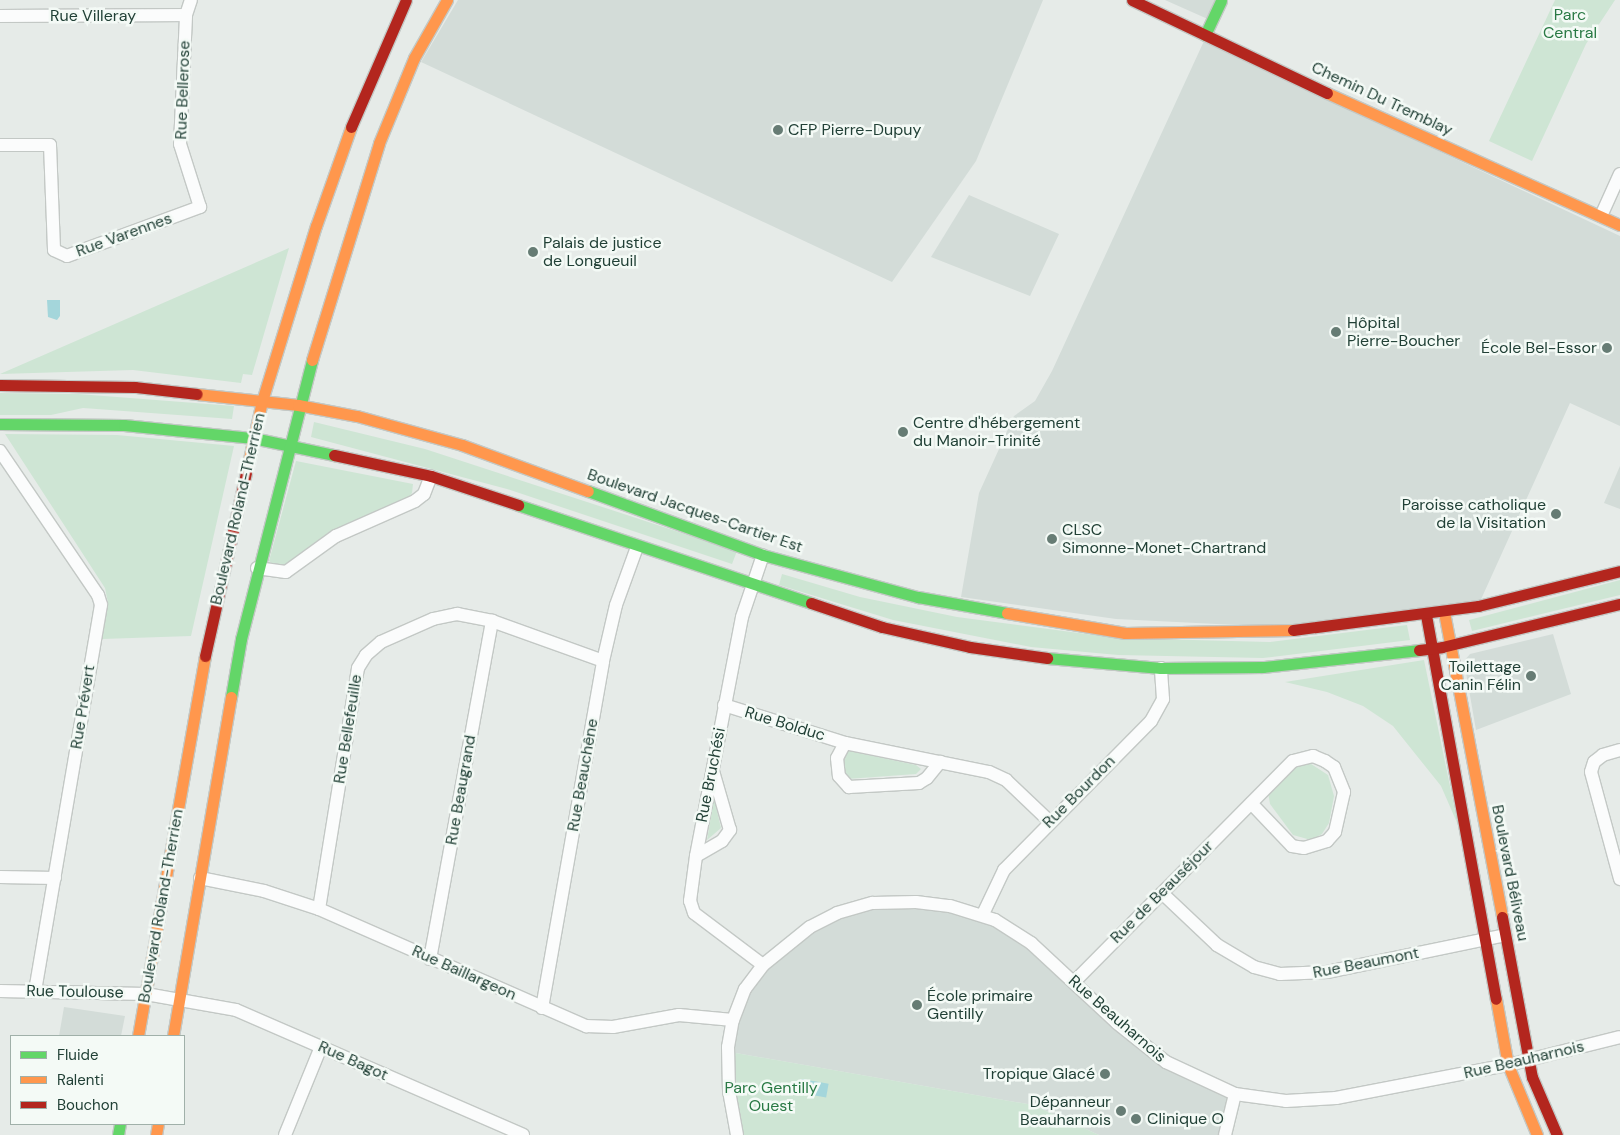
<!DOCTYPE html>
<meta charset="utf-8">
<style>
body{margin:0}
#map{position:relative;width:1620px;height:1135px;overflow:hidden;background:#e6ebe8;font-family:"DM Sans",sans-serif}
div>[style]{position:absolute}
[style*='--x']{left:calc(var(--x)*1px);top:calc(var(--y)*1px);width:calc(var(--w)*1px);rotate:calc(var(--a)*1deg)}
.built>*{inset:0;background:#d3dcd8}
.green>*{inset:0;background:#cee5d4}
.water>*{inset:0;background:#a4d6db;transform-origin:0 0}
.roads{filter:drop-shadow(1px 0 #c3c8c5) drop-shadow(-1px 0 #c3c8c5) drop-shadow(0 1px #c3c8c5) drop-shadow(0 -1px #c3c8c5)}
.street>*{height:12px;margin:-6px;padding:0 6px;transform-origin:6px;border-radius:6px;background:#fbfcfc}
.fast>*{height:11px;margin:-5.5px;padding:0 5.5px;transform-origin:5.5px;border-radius:5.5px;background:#63d668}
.slow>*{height:11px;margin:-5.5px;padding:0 5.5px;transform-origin:5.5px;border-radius:5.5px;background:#ff974d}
.jam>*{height:11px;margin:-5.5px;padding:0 5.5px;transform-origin:5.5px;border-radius:5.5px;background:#b3261e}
.dots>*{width:14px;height:14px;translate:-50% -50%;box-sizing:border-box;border:2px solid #f4faf6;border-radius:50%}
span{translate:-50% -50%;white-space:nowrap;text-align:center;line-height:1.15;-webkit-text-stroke:5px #f4faf6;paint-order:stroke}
.park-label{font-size:16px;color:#297944}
.street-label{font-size:16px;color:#214036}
.poi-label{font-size:16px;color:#214036}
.left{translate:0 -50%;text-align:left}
.right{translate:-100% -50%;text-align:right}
.legend{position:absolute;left:10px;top:1035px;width:175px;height:90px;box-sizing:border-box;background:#f4faf6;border:1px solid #a0b0a9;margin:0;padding:6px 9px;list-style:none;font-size:15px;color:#214036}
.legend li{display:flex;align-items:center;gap:10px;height:25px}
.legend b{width:25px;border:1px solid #a0b0a9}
</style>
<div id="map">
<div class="built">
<div style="clip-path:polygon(458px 0,1043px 0,976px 161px,892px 282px,421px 62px)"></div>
<div style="clip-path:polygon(1165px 0,1219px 0,1210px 20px)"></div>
<div style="clip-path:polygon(1204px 41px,1620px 236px,1620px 426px,1570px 403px,1478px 606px,1319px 629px,1116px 619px,961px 597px,979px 493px,1014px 416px,1035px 401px,1052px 371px)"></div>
<div style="clip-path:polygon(969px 195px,1059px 234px,1030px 296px,931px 257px)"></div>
<div style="clip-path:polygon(1620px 466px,1620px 509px,1604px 503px)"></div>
<div style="clip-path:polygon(1553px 634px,1571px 694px,1476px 730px,1464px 661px,1470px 654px)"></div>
<div style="clip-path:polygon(873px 905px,950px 909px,1009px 932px,1113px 1024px,1231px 1096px,1222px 1135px,1099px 1135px,1033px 1105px,730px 1052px,747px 990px,764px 967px,811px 930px)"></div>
<div style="clip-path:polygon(64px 1007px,125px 1016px,121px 1036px,59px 1036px)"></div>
</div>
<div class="green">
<div style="clip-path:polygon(1555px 0,1615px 0,1586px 44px,1532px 161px,1489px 141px)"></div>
<div style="clip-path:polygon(289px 248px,252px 375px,243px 374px,241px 383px,133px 370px,0 374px)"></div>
<div style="clip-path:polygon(0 393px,78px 394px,234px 406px,232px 419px,83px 408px,51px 415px,0 415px)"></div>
<div style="clip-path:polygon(314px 422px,425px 449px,737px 551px,732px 564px,507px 489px,311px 437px)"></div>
<div style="clip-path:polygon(5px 434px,117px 435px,234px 446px,191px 636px,102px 639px,108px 603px,105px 588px)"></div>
<div style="clip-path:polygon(296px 461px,413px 484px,412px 493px,408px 498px,325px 537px,282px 567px,274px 565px,269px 561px)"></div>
<div style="clip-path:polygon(782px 574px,860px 597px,957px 617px,1117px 638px,1269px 642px,1407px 625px,1410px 640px,1263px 658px,1118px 655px,1031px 647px,893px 620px,779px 585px)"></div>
<div style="clip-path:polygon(1620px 580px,1620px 595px,1472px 631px,1469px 620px)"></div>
<div style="clip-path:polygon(1424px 660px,1458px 825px,1441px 786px,1393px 726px,1363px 706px,1327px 692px,1285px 682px)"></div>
<div style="clip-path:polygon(844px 750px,916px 765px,921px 769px,916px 774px,847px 779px,842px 769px)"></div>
<div style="clip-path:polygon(1308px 762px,1328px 775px,1334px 796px,1329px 823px,1322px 834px,1311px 840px,1293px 835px,1270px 804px,1268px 792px,1294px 765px)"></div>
<div style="clip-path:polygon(714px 798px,721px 828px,707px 840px)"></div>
<div style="clip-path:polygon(730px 1052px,1033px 1105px,1099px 1135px,741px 1135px)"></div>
</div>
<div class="water">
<div style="clip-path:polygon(47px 300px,60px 300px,60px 316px,57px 320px,48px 317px)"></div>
<div style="left:802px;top:1079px;width:27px;height:14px;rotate:10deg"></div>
</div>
<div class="roads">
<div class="street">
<div style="--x:0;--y:16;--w:186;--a:-0.3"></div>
<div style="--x:0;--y:145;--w:50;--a:0"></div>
<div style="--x:50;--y:145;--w:105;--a:87.8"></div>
<div style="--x:54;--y:250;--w:14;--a:25"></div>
<div style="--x:67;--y:256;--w:142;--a:-20.2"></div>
<div style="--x:200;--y:207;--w:66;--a:-107.6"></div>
<div style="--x:180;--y:144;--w:129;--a:-87.3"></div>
<div style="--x:186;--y:15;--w:16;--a:-72"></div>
<div style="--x:1601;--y:216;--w:46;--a:-65.7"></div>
<div style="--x:0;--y:451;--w:174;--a:55.8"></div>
<div style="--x:98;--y:595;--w:10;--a:73"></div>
<div style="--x:101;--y:605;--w:392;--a:99.7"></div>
<div style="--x:257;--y:568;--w:29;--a:8"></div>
<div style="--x:286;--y:572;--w:62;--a:-35.8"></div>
<div style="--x:336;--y:536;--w:86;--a:-23.9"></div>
<div style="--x:415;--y:501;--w:11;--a:-38"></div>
<div style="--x:424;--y:494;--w:19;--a:-69"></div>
<div style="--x:724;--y:705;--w:127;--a:17.4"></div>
<div style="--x:845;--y:743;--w:147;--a:11.4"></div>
<div style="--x:989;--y:772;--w:19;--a:25"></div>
<div style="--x:1006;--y:780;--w:59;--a:43.6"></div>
<div style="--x:845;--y:743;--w:17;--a:118"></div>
<div style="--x:837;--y:758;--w:18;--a:84"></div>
<div style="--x:839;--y:776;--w:15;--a:48"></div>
<div style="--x:849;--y:787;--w:70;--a:-3.3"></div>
<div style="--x:919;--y:783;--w:9;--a:-32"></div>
<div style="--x:927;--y:778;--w:21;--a:-51"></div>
<div style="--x:1620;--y:750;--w:18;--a:164"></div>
<div style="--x:1603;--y:755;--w:11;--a:142"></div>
<div style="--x:1594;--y:762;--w:10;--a:107"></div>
<div style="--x:1591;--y:772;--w:111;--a:74.8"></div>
<div style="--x:696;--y:856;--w:30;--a:-30"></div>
<div style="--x:722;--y:841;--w:14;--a:-54"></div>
<div style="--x:730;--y:830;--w:61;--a:-106.1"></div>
<div style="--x:0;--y:877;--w:55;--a:1"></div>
<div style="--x:200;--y:878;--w:65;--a:11.5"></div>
<div style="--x:264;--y:891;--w:58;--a:18.1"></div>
<div style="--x:319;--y:909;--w:292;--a:23.7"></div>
<div style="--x:586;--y:1026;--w:27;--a:2"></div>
<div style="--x:613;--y:1027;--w:67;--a:-10.3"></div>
<div style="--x:679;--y:1015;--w:54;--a:5.3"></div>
<div style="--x:1162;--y:893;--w:76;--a:43.4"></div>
<div style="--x:1217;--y:945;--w:43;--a:30.7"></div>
<div style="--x:1254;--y:967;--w:27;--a:15"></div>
<div style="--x:1280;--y:974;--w:47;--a:-2.4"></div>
<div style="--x:1327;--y:972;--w:182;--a:-11.7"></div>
<div style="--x:319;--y:909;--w:244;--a:-80.8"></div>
<div style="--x:358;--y:668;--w:15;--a:-58"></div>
<div style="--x:366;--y:655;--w:20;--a:-41"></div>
<div style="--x:381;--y:642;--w:57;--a:-23.9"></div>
<div style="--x:433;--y:619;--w:25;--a:-12"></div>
<div style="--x:457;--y:614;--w:36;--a:11"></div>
<div style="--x:492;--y:621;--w:118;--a:19.8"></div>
<div style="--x:983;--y:914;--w:49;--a:-64.5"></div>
<div style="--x:1004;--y:870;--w:209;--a:-45.4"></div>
<div style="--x:1151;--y:721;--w:25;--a:-61"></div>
<div style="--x:1163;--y:699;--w:31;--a:-94"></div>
<div style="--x:430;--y:959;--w:344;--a:-79.6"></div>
<div style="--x:763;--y:965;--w:86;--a:-143"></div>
<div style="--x:694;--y:913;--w:13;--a:-108"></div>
<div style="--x:690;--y:901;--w:45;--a:-82.4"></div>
<div style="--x:696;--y:856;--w:243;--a:-79.1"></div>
<div style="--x:742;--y:617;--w:65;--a:-71.3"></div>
<div style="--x:1074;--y:982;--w:311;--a:-45.3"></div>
<div style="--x:1293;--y:761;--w:21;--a:-14"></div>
<div style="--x:1313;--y:756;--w:13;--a:23"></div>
<div style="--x:1325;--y:761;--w:11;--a:34"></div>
<div style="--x:1334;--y:767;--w:27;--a:68"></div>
<div style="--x:1344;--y:792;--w:41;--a:102.7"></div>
<div style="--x:1335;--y:832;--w:12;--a:132"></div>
<div style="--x:1327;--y:841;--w:24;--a:163"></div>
<div style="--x:1304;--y:848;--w:12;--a:-171"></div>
<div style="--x:1292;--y:846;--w:59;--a:-133.6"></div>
<div style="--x:0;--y:991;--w:146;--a:1.2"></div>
<div style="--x:146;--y:994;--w:91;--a:10.1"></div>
<div style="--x:236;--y:1010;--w:313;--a:23.5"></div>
<div style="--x:542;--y:1008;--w:352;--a:-80"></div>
<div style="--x:603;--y:661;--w:57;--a:-76.9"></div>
<div style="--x:616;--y:605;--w:62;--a:-70.1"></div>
<div style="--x:285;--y:1135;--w:95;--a:-67.8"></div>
<div style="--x:737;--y:1135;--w:45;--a:-100.3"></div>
<div style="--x:729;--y:1091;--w:44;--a:-91.3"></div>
<div style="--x:728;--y:1047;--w:27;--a:-80"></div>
<div style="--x:733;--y:1020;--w:33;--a:-69"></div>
<div style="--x:745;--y:989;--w:30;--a:-53"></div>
<div style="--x:763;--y:965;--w:60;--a:-39"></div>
<div style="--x:810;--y:927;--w:30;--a:-27"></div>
<div style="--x:837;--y:913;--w:37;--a:-16"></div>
<div style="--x:873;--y:903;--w:43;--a:-1.3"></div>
<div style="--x:916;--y:902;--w:34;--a:7"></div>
<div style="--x:950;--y:906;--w:47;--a:17.3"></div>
<div style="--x:995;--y:920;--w:43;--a:32.6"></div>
<div style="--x:1031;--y:943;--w:117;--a:42.9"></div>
<div style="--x:1117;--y:1023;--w:63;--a:38.5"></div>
<div style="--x:1166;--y:1062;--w:76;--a:24.9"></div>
<div style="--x:1235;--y:1094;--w:51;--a:7.8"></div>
<div style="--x:1286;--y:1101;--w:50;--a:-3.4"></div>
<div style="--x:1336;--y:1098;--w:175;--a:-10.9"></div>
<div style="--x:1508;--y:1065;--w:115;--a:-14"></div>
<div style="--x:1225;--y:1135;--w:42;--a:-76.3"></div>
</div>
<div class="fast">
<div style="--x:1205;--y:35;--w:38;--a:-65"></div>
<div style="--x:0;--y:424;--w:124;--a:0.5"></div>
<div style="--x:124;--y:425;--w:130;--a:5.8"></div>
<div style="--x:253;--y:438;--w:83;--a:11.9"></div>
<div style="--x:588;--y:491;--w:186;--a:20.1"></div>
<div style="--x:763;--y:555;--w:161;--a:15.2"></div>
<div style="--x:918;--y:597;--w:90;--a:10.2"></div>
<div style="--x:518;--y:505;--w:309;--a:18.5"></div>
<div style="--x:1047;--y:658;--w:114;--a:5"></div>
<div style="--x:1161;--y:668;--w:102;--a:-0.6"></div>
<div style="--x:1263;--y:667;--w:157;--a:-6.2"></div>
<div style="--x:231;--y:697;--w:59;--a:-80.2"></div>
<div style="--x:241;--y:639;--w:288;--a:-75.7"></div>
<div style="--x:118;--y:1135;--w:11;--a:-80"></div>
</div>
<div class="slow">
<div style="--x:1327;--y:93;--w:321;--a:24.3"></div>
<div style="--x:312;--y:360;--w:227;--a:-72.8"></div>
<div style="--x:379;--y:143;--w:92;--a:-67.6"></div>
<div style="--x:414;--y:58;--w:67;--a:-60.4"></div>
<div style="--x:197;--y:394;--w:102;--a:6.2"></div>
<div style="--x:298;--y:405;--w:60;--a:10.6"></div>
<div style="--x:357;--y:416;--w:109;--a:15.4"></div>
<div style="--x:462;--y:445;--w:134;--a:20.1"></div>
<div style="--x:248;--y:464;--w:65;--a:-77.5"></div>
<div style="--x:262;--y:401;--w:183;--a:-72.9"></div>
<div style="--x:316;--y:226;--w:105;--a:-70.5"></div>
<div style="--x:1444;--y:612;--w:310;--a:79.2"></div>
<div style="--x:1007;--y:613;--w:120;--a:9.6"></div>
<div style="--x:1125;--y:633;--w:168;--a:-1"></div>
<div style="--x:1496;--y:999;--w:67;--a:79.7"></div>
<div style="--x:1508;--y:1065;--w:76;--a:67.5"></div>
<div style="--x:138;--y:1036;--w:386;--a:-80"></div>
<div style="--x:173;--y:1036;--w:344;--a:-80.3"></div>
<div style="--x:156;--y:1135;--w:11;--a:-80"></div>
</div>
<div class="jam">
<div style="--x:1132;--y:0;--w:216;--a:25.5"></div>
<div style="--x:351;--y:127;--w:138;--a:-66.6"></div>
<div style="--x:0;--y:385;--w:135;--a:0.8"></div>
<div style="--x:135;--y:387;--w:62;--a:6.4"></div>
<div style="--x:334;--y:455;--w:99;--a:12.2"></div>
<div style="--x:431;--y:476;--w:92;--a:18.4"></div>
<div style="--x:811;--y:603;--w:75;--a:18.7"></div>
<div style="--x:882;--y:627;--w:90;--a:12.8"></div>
<div style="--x:970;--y:647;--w:78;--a:8.1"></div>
<div style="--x:1426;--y:615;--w:390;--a:79.7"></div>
<div style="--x:1293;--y:630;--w:187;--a:-7.4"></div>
<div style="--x:1478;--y:606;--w:146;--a:-13.8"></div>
<div style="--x:1419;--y:650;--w:23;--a:-7"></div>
<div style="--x:1442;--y:647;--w:183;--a:-13.6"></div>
<div style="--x:205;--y:656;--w:197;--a:-77.4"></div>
<div style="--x:1502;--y:917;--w:163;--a:79.4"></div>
<div style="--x:1532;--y:1077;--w:63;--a:66.7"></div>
</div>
</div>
<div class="dots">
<div style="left:778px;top:130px;background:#667c74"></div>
<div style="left:533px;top:252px;background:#667c74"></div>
<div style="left:1336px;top:332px;background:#667c74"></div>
<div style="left:1607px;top:348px;background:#667c74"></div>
<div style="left:903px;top:432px;background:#667c74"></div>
<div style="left:1556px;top:514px;background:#667c74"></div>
<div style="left:1052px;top:539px;background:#667c74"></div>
<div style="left:1531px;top:676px;background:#667c74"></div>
<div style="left:917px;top:1005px;background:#667c74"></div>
<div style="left:1105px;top:1074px;background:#667c74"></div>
<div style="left:1121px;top:1111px;background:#667c74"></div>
<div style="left:1136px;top:1119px;background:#667c74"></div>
</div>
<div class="park-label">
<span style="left:1570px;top:24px">Parc<br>Central</span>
<span style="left:771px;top:1097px">Parc Gentilly<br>Ouest</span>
</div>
<div class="street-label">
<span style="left:93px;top:16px">Rue Villeray</span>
<span style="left:183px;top:90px;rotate:-88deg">Rue Bellerose</span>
<span style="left:1382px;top:99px;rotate:25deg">Chemin Du Tremblay</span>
<span style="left:124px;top:235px;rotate:-20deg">Rue Varennes</span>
<span style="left:238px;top:509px;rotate:-77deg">Boulevard Roland-Therrien</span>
<span style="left:695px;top:511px;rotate:19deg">Boulevard Jacques-Cartier Est</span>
<span style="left:83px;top:707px;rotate:-81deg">Rue Prévert</span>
<span style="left:785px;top:724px;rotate:17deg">Rue Bolduc</span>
<span style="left:348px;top:729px;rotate:-81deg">Rue Bellefeuille</span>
<span style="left:583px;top:775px;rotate:-80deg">Rue Beauchêne</span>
<span style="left:711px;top:775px;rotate:-79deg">Rue Bruchési</span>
<span style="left:461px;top:790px;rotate:-80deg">Rue Beaugrand</span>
<span style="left:1079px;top:792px;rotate:-45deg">Rue Bourdon</span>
<span style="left:1510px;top:873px;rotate:79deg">Boulevard Béliveau</span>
<span style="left:1162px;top:892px;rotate:-45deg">Rue de Beauséjour</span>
<span style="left:161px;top:906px;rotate:-80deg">Boulevard Roland-Therrien</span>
<span style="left:1366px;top:963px;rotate:-11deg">Rue Beaumont</span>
<span style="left:464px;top:973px;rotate:24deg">Rue Baillargeon</span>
<span style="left:75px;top:992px;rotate:1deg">Rue Toulouse</span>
<span style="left:1117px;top:1019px;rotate:41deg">Rue Beauharnois</span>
<span style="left:1524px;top:1060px;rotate:-13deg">Rue Beauharnois</span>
<span style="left:353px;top:1061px;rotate:24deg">Rue Bagot</span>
</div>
<div class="poi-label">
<span class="left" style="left:788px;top:130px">CFP Pierre-Dupuy</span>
<span class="left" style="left:543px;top:252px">Palais de justice<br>de Longueuil</span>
<span class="left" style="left:1347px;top:332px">Hôpital<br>Pierre-Boucher</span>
<span class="right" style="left:1597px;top:348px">École Bel-Essor</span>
<span class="left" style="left:913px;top:432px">Centre d'hébergement<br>du Manoir-Trinité</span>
<span class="right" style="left:1546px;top:514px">Paroisse catholique<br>de la Visitation</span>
<span class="left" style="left:1062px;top:539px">CLSC<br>Simonne-Monet-Chartrand</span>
<span class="right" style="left:1521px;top:676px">Toilettage<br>Canin Félin</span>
<span class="left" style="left:927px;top:1005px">École primaire<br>Gentilly</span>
<span class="right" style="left:1095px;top:1074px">Tropique Glacé</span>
<span class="right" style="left:1111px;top:1111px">Dépanneur<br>Beauharnois</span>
<span class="left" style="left:1147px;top:1119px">Clinique O</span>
</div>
<ul class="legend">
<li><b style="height:6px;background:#63d668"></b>Fluide</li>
<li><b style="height:6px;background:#ff974d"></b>Ralenti</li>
<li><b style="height:6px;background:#b3261e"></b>Bouchon</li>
</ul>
</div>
